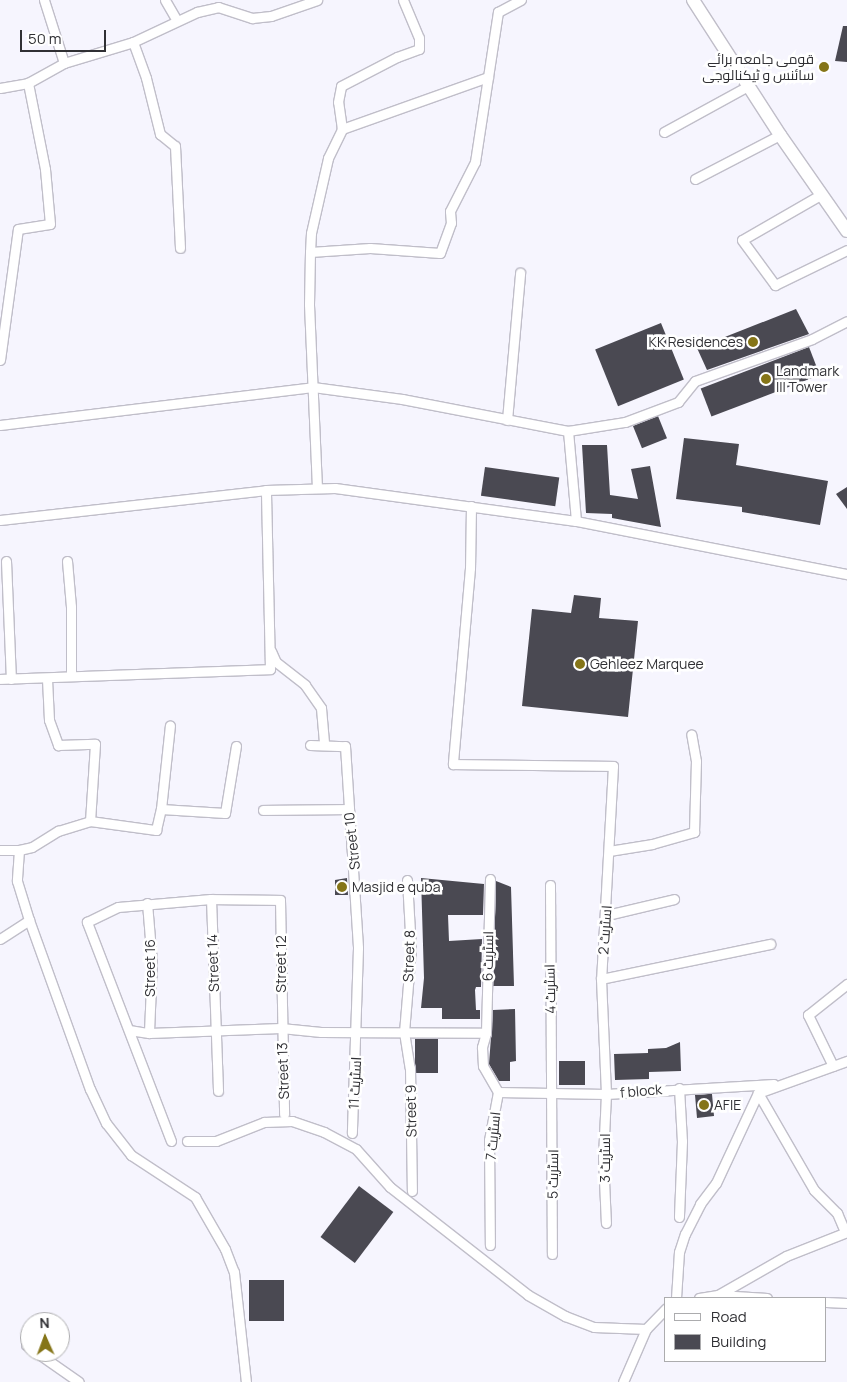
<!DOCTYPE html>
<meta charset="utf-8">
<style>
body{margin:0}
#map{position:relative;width:847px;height:1382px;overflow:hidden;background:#f6f5fe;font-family:Manrope,Cairo,sans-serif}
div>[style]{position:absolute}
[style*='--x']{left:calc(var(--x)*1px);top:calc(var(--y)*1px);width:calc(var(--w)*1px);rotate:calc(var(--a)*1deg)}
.building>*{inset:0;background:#4a4952;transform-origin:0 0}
.roads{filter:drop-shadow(1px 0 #c0bec9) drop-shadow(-1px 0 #c0bec9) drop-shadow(0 1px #c0bec9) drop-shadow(0 -1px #c0bec9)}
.street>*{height:9px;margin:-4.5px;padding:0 4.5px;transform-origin:4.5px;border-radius:4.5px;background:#fff}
.secondary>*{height:12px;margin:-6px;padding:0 6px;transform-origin:6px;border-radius:6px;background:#fff}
.dots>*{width:14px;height:14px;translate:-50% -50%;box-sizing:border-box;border:2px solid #fff;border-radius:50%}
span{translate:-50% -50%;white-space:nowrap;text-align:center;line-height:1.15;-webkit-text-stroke:5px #fff;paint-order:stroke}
.poi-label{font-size:14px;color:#303034}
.right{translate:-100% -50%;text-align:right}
.left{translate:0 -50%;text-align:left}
.street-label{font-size:14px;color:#303034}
.legend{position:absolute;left:664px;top:1297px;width:162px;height:65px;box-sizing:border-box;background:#fff;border:1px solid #acacae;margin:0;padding:6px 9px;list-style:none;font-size:15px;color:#303034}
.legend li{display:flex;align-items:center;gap:10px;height:25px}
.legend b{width:25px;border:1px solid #acacae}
.north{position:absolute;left:20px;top:1312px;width:50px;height:50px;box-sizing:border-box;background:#fff;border:1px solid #acacae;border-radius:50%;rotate:358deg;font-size:14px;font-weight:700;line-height:20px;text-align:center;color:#303034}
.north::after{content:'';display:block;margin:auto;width:18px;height:22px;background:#857518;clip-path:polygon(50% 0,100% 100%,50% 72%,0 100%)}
.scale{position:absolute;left:20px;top:30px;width:86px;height:22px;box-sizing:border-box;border:2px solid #303034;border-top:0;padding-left:6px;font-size:15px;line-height:18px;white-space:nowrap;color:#303034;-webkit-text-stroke:4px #fff;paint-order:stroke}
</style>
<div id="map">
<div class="building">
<div style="clip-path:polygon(843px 26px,847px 26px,847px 62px,835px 61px)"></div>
<div style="clip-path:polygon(796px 309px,809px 334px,707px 370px,697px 348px)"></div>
<div style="left:661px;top:323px;width:61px;height:71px;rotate:68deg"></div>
<div style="left:809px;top:347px;width:30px;height:116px;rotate:69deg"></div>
<div style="left:658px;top:416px;width:24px;height:27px;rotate:68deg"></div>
<div style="clip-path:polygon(684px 438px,739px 444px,736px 465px,828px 481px,820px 525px,742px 512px,742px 507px,676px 499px)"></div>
<div style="clip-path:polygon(582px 445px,607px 445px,610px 495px,638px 499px,631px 469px,650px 466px,661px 527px,612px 518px,612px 514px,586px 513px)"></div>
<div style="left:485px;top:467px;width:75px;height:29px;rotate:8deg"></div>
<div style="clip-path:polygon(847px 487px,847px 509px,836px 494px)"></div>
<div style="clip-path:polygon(574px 595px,601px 598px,599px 618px,638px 621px,628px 717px,522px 706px,532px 609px,571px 613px)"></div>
<div style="clip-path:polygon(347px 878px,348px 895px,335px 895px,335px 880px)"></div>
<div style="clip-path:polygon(421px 878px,484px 884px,483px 915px,448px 915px,449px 941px,482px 939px,481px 987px,476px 987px,475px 990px,476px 1010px,480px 1010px,480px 1019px,442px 1019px,442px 1008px,421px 1008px,424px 978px)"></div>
<div style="clip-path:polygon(496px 881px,511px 887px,514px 986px,493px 986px)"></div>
<div style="clip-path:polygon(515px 1009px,516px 1061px,510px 1062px,510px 1081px,499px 1081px,489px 1064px,493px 1010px)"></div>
<div style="left:415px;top:1039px;width:23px;height:34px"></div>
<div style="clip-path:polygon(680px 1042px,681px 1071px,649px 1072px,649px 1079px,615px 1080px,614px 1054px,648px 1053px,648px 1049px,666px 1048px)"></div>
<div style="left:559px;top:1061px;width:26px;height:24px"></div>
<div style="clip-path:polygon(709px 1094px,712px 1094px,714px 1116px,697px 1118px,695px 1095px)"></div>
<div style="left:359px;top:1186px;width:43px;height:64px;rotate:37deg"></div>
<div style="left:249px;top:1280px;width:35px;height:41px"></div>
</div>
<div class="roads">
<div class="street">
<div style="--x:44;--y:0;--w:66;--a:72.4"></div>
<div style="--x:165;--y:0;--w:22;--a:60"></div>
<div style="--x:133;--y:42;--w:38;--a:70"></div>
<div style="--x:146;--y:78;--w:58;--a:76"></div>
<div style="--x:160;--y:134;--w:19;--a:39"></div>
<div style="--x:175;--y:146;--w:102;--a:87.2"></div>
<div style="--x:0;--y:88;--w:28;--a:-10"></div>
<div style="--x:28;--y:83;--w:41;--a:-29.1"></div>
<div style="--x:64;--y:63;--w:72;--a:-16.9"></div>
<div style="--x:133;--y:42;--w:71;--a:-25.1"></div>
<div style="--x:197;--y:12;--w:22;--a:-13"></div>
<div style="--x:218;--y:7;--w:36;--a:18"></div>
<div style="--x:252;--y:18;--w:19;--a:-6"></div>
<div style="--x:271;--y:16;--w:49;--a:-19.2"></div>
<div style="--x:342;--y:129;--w:27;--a:-98"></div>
<div style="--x:338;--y:102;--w:16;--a:-79"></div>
<div style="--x:341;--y:86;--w:63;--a:-27.4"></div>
<div style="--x:397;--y:57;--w:23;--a:-20"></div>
<div style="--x:419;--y:49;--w:11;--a:-90"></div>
<div style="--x:419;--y:38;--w:41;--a:-112.8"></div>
<div style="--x:664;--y:132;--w:96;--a:-28.7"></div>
<div style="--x:695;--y:179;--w:96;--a:-27.4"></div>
<div style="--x:822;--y:194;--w:92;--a:150.1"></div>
<div style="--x:742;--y:240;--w:56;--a:53.7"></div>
<div style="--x:775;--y:285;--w:80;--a:-25.9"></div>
<div style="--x:310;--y:252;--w:60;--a:-3.8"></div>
<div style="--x:370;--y:248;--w:70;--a:4.1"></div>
<div style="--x:440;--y:253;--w:32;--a:-70"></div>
<div style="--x:451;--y:223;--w:12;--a:-95"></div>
<div style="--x:450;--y:211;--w:55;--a:-63"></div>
<div style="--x:475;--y:162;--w:152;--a:-81.3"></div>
<div style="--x:498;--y:12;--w:26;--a:-28"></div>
<div style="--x:0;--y:360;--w:132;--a:-82.2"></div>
<div style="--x:18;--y:229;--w:32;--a:-9"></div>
<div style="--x:50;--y:224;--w:55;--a:-95.2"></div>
<div style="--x:45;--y:169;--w:88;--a:-101.2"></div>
<div style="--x:507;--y:420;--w:148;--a:-84.9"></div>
<div style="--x:0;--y:425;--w:315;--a:-6.9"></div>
<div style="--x:313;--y:387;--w:90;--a:7.7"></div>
<div style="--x:402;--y:399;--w:169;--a:10.9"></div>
<div style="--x:568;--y:431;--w:58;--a:-9"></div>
<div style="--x:625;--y:422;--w:57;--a:-20.7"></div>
<div style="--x:678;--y:402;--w:27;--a:-51"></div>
<div style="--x:695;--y:381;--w:124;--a:-19.7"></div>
<div style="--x:812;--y:339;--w:39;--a:-27"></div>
<div style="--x:568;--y:431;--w:90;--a:84.9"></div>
<div style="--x:317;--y:488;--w:184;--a:-92.5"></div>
<div style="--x:309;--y:304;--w:52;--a:-88.9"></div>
<div style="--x:310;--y:252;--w:19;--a:-87"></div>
<div style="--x:311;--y:233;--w:77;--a:-77.2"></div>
<div style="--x:328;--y:158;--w:32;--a:-64"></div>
<div style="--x:342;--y:129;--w:155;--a:-19.6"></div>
<div style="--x:471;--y:506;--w:62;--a:90.9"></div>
<div style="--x:470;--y:568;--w:197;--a:95"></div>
<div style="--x:453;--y:764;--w:160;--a:0.7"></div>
<div style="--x:613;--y:766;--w:213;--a:93.2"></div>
<div style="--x:601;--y:979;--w:115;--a:87.5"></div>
<div style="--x:606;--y:1094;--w:64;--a:92.7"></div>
<div style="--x:603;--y:1158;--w:65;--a:87.4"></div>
<div style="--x:0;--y:520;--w:268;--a:-6.4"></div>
<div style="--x:266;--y:490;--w:69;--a:-1.7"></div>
<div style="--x:335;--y:488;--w:243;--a:7.8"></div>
<div style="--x:576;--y:521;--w:276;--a:11.1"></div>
<div style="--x:6;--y:561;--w:118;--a:87.6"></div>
<div style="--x:67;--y:561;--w:46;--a:85"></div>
<div style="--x:71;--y:607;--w:68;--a:90"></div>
<div style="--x:271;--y:651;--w:12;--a:66"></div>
<div style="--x:276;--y:662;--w:37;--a:38"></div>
<div style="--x:305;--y:685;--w:28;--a:55"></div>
<div style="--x:321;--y:708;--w:37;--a:85"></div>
<div style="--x:0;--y:679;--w:270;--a:-2.1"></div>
<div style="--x:270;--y:669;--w:179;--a:-91.3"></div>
<div style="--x:47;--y:679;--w:41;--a:87.2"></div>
<div style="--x:49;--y:720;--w:27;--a:70"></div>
<div style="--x:58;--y:745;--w:37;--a:-2"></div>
<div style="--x:95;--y:744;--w:77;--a:93.7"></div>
<div style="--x:310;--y:745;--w:35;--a:2"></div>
<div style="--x:345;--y:746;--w:202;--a:86.3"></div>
<div style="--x:358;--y:948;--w:185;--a:91.9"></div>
<div style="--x:161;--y:809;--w:84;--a:-83.9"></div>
<div style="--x:263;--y:810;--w:86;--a:-0.7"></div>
<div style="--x:0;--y:850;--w:19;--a:0"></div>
<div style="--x:19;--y:850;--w:31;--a:94"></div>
<div style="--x:17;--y:881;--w:41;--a:72.9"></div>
<div style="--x:29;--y:920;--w:180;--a:70.2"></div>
<div style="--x:90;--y:1089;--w:38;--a:65"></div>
<div style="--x:106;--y:1123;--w:41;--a:52"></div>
<div style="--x:131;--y:1155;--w:77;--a:33.3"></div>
<div style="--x:195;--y:1197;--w:60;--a:60"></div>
<div style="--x:225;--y:1249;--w:25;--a:69"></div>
<div style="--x:234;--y:1272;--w:111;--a:83.8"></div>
<div style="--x:19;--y:850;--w:13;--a:-13"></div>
<div style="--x:32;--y:847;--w:31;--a:-32"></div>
<div style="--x:58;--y:831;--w:34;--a:-17"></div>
<div style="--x:90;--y:821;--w:67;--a:7.8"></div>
<div style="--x:156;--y:830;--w:22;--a:-77"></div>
<div style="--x:161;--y:809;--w:64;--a:3.6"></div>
<div style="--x:225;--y:813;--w:68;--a:-80.7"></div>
<div style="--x:609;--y:851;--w:44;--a:-9.2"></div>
<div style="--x:652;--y:844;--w:44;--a:-15.9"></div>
<div style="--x:694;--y:832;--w:71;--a:-88.4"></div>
<div style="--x:696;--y:761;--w:27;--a:-100"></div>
<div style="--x:490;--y:879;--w:154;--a:91.5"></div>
<div style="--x:486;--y:1033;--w:15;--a:106"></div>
<div style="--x:482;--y:1047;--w:19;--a:87"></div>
<div style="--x:483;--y:1066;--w:30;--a:60"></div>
<div style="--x:498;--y:1092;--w:49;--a:100.6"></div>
<div style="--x:489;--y:1140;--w:105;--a:89.5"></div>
<div style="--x:407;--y:880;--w:69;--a:86.7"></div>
<div style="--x:411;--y:949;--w:83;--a:94.8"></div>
<div style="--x:404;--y:1032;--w:36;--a:81"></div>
<div style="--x:410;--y:1068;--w:123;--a:89.1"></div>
<div style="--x:550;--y:885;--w:369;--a:89.7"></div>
<div style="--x:211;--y:899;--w:192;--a:87.9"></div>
<div style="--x:147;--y:903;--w:60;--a:85.2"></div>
<div style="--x:152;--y:963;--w:70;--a:92.5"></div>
<div style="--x:607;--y:915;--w:69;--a:-13.4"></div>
<div style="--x:0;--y:939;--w:35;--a:-33"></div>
<div style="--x:601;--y:979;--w:173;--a:-11.7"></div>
<div style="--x:129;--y:1030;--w:20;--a:9"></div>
<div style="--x:149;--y:1033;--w:132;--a:-2.2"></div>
<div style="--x:281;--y:1028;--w:40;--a:5.7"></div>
<div style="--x:321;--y:1032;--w:165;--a:0.3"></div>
<div style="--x:833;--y:1066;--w:57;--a:-116.1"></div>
<div style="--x:808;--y:1015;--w:50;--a:-38.5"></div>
<div style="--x:679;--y:1088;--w:53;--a:86.8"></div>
<div style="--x:682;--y:1141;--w:76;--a:92.3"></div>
<div style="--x:498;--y:1092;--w:108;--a:1.1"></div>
<div style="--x:606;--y:1094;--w:168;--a:-3.4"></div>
<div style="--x:758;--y:1093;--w:112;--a:60"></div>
<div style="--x:814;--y:1190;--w:33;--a:45"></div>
<div style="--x:837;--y:1213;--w:21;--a:67"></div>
<div style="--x:171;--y:1141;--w:235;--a:-111"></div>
<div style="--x:87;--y:922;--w:34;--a:-26"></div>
<div style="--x:118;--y:907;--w:93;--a:-4.9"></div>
<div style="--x:211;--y:899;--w:69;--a:0.8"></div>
<div style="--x:280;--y:900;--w:214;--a:88.9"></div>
<div style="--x:187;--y:1141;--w:29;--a:0"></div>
<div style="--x:216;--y:1141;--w:52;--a:-21.6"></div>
<div style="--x:264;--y:1122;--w:28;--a:-2"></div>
<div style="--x:292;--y:1121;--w:34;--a:19"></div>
<div style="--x:324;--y:1132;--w:36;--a:28"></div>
<div style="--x:356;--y:1149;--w:51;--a:48.2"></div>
<div style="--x:390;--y:1187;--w:175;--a:38"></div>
<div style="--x:528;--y:1295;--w:43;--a:29.6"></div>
<div style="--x:565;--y:1316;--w:31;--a:21"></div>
<div style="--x:594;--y:1327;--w:52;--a:2.2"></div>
<div style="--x:719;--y:1295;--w:48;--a:3.6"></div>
<div style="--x:676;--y:1298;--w:46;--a:-86.3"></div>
<div style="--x:679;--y:1252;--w:19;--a:-72"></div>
<div style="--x:685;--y:1234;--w:34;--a:-63"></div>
<div style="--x:700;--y:1204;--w:26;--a:-53"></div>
<div style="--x:716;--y:1183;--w:99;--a:-65"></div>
<div style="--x:758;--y:1093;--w:95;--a:-19.8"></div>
<div style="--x:699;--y:1298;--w:19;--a:-9"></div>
<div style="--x:718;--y:1295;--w:78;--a:-29.8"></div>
<div style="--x:786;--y:1256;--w:66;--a:-21.5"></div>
<div style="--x:826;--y:1302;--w:21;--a:3"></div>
<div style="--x:26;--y:1345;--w:5;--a:37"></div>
<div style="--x:36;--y:1352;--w:52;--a:34.9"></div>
<div style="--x:623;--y:1382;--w:58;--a:-66.5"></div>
<div style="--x:646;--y:1329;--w:29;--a:-46"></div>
</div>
<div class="secondary">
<div style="--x:693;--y:0;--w:161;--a:57.2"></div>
<div style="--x:780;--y:135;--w:117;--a:55.1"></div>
</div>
</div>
<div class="dots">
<div style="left:824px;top:67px;background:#857518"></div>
<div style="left:753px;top:342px;background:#857518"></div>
<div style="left:766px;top:379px;background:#857518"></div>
<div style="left:580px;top:664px;background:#857518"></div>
<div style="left:342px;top:887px;background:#857518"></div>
<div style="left:704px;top:1105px;background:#857518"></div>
</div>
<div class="poi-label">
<span class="right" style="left:814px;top:67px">قومی جامعہ برائے<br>سائنس و ٹیکنالوجی</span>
<span class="right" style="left:743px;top:342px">KK Residences</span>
<span class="left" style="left:776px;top:379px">Landmark<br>III Tower</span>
<span class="left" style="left:590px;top:664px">Gehleez Marquee</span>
<span class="left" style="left:352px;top:887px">Masjid e quba</span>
<span class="left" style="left:714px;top:1105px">AFIE</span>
</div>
<div class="street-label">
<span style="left:352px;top:841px;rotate:-96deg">Street 10</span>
<span style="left:605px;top:930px;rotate:-86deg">اسٹریٹ 2</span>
<span style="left:409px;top:956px;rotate:-88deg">Street 8</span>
<span style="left:488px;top:956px;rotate:-89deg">اسٹریٹ 6</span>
<span style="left:213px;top:963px;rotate:-92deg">Street 14</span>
<span style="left:281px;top:964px;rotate:-90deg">Street 12</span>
<span style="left:150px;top:968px;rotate:-90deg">Street 16</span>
<span style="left:550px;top:989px;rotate:-91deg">اسٹریٹ 4</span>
<span style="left:283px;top:1071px;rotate:-92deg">Street 13</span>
<span style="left:355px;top:1083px;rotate:-87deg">اسٹریٹ 11</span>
<span style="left:641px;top:1091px;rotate:-5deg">f block</span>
<span style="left:411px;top:1111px;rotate:-91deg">Street 9</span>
<span style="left:493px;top:1136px;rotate:-84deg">اسٹریٹ 7</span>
<span style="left:605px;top:1158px;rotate:-90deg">اسٹریٹ 3</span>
<span style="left:553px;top:1174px;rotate:-89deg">اسٹریٹ 5</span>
</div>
<ul class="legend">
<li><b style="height:6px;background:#fff"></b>Road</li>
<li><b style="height:14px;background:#4a4952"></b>Building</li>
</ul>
<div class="north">N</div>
<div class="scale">50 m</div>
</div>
